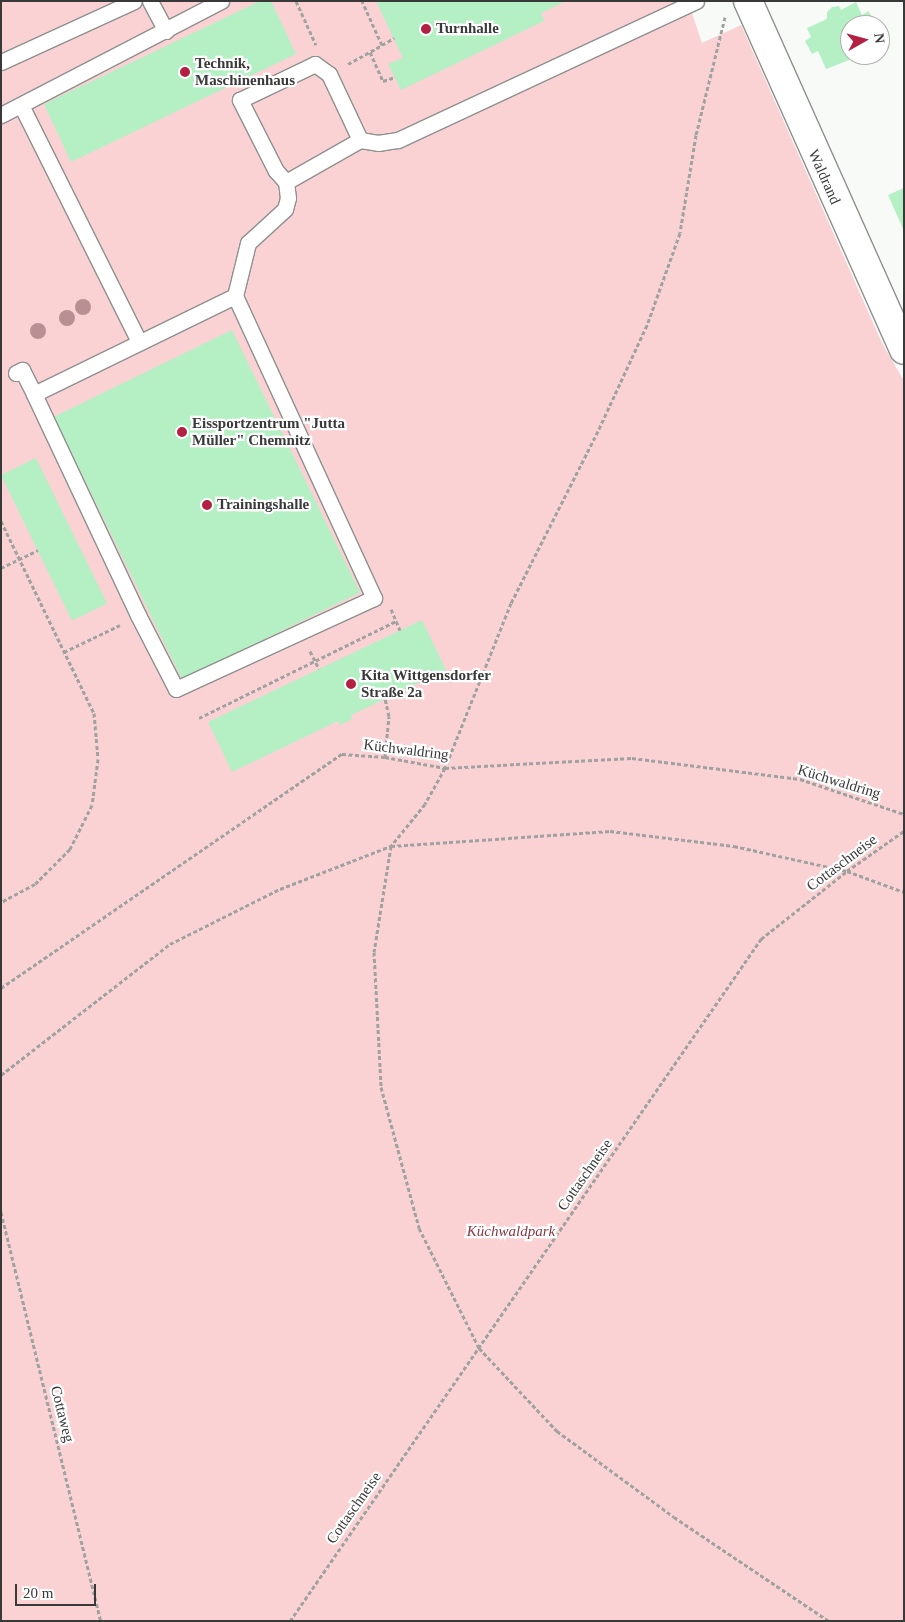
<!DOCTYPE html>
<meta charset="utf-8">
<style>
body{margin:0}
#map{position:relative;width:905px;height:1622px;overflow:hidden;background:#f7faf7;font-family:Georgia,serif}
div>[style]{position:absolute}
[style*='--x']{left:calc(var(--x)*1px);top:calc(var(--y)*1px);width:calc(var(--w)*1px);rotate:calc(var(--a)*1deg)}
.green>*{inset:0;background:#fad2d4}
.building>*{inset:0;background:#b5efc4;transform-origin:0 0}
.path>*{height:3px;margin-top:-1.5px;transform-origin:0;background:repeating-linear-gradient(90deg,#a0a2a0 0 4px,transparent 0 6.5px)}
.roads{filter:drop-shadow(1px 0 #8d908e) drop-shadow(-1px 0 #8d908e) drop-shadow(0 1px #8d908e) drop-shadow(0 -1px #8d908e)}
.service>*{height:15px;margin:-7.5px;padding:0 7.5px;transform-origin:7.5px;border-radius:7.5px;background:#fff}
.minor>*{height:28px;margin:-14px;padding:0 14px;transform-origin:14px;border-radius:14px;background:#fff}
.trees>*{width:16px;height:16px;margin:-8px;border-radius:50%;background:#ba8f93}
.dots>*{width:14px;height:14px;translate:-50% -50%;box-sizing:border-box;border:2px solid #fff;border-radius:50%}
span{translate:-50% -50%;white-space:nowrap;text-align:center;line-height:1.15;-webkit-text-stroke:4.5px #fff;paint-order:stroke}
.poi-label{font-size:15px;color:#383938;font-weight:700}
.left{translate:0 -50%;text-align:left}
.street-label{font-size:15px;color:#383938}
.park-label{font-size:15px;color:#893742;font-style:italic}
.frame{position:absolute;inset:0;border:2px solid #383938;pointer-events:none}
.north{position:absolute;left:840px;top:15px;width:50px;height:50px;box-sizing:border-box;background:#fff;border:1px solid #afb0af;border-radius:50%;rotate:83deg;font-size:14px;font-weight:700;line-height:20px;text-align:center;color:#383938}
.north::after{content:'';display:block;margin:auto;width:18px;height:22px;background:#b32042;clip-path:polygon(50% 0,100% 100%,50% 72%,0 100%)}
.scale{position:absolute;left:15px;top:1584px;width:81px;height:22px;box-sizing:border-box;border:2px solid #383938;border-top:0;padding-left:6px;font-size:15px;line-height:18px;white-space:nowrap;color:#383938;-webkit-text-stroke:4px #fff;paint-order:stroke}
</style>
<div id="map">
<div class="green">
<div style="clip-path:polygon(1px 1px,688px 1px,702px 43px,741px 25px,882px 343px,904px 381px,904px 1621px,1px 1621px)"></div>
</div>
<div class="building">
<div style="clip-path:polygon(260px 1px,271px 1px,296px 54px,71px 162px,44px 104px)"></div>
<div style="clip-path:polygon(376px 1px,566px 1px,541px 13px,544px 21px,401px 90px,388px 64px,403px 58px)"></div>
<div style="clip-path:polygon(856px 2px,862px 15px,868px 11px,878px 25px,850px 25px,850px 55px,862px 55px,826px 69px,818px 51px,812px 54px,805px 41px,811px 37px,807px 28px,827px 19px,827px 12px,832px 7px,839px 6px,841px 10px)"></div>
<div style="clip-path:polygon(904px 188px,904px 231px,888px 195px)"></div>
<div style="left:232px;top:330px;width:292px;height:198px;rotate:64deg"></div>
<div style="left:36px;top:458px;width:162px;height:39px;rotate:64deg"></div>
<div style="clip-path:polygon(422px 620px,446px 670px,351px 715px,352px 719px,340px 725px,338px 721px,232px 772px,208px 722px)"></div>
</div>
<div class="path">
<div style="--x:296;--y:1;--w:48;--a:65.6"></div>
<div style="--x:725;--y:17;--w:122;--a:103.8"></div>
<div style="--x:696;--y:135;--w:99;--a:99.3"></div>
<div style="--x:680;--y:233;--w:98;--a:109.7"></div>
<div style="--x:647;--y:325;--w:117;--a:114.8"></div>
<div style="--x:598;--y:431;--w:193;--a:116.8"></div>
<div style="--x:511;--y:603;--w:178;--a:111.8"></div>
<div style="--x:445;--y:768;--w:41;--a:119.1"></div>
<div style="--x:425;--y:804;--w:54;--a:129"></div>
<div style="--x:391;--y:846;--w:107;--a:99.1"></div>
<div style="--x:374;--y:952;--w:135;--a:87"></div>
<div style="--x:381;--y:1087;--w:146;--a:74.9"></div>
<div style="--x:419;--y:1228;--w:134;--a:63.4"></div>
<div style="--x:479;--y:1348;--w:114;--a:46.8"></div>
<div style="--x:557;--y:1431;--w:145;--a:36.3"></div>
<div style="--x:674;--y:1517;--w:187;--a:33.9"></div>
<div style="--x:382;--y:45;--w:14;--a:-30"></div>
<div style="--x:370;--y:52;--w:32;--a:66"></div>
<div style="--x:383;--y:81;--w:13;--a:-18"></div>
<div style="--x:348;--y:64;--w:39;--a:-29"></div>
<div style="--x:382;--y:45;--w:48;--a:-114.4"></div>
<div style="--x:1;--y:521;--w:213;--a:64.2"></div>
<div style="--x:94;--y:713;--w:46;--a:85"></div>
<div style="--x:98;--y:759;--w:46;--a:97.4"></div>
<div style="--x:92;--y:805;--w:49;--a:116.6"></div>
<div style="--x:70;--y:849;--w:49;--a:135"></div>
<div style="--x:35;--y:884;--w:38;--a:152"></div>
<div style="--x:1;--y:568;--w:41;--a:-25.9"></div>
<div style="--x:391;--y:609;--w:23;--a:67"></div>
<div style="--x:310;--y:651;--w:20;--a:63"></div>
<div style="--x:64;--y:652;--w:62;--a:-25.7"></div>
<div style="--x:199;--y:718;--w:220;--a:-26.2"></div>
<div style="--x:385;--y:757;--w:41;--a:-84.4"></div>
<div style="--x:389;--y:716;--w:17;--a:-103"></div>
<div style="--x:1;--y:988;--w:414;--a:-34.5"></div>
<div style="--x:342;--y:754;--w:43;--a:4"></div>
<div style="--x:385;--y:757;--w:61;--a:10.4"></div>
<div style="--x:445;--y:768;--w:187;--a:-3.1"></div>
<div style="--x:632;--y:758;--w:169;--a:7.1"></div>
<div style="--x:800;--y:779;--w:110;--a:18.6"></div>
<div style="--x:1;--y:1075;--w:214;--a:-37.8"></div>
<div style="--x:170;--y:944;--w:123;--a:-26.6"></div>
<div style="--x:280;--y:889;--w:119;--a:-21.2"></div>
<div style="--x:391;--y:846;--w:220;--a:-3.9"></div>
<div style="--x:610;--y:831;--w:125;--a:6.9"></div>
<div style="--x:734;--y:846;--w:116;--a:12.5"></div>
<div style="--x:847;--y:871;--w:61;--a:20.2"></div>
<div style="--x:1;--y:1212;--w:421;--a:76.3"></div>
<div style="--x:290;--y:1621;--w:829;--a:-55.37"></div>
<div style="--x:761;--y:939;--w:110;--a:-38.3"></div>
<div style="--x:847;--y:871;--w:70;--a:-35.1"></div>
</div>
<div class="roads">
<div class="service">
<div style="--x:150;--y:1;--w:34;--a:62"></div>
<div style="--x:1;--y:62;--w:146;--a:-24.6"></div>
<div style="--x:21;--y:105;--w:265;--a:63.5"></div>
<div style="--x:1;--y:115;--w:248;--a:-27.4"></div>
<div style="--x:286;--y:182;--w:15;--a:-132"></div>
<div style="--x:276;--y:171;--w:80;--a:-116.9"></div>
<div style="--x:240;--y:100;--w:83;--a:-25.6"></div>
<div style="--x:315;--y:64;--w:17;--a:36"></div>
<div style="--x:329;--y:74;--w:73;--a:64.8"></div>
<div style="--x:16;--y:373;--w:7;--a:-27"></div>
<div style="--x:22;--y:370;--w:27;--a:63"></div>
<div style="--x:34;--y:394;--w:224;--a:-26"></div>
<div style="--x:235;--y:296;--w:55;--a:-76.2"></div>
<div style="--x:248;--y:243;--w:50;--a:-42.6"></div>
<div style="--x:285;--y:209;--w:11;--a:-75"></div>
<div style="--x:288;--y:198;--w:16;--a:-97"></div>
<div style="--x:286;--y:182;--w:85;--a:-29.6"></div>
<div style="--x:360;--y:140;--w:18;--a:9"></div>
<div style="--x:378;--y:143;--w:20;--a:-9"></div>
<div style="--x:398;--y:140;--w:329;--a:-25"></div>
<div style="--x:34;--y:394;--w:244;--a:64.8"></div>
<div style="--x:138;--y:615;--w:83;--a:62.8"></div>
<div style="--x:176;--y:689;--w:218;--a:-24.7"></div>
<div style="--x:374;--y:598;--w:332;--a:-114.7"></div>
</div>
<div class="minor">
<div style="--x:748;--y:1;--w:382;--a:65.9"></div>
</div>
</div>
<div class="trees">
<div style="left:83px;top:307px"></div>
<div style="left:67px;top:318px"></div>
<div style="left:38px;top:331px"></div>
</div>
<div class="dots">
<div style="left:426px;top:29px;background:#b32042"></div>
<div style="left:185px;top:72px;background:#b32042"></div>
<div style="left:182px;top:432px;background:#b32042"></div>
<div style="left:207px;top:505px;background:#b32042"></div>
<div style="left:351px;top:684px;background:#b32042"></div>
</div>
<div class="poi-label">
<span class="left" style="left:436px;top:29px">Turnhalle</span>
<span class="left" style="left:195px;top:72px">Technik,<br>Maschinenhaus</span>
<span class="left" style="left:192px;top:432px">Eissportzentrum "Jutta<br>Müller" Chemnitz</span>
<span class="left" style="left:217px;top:505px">Trainingshalle</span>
<span class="left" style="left:361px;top:684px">Kita Wittgensdorfer<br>Straße 2a</span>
</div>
<div class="street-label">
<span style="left:824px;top:177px;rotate:66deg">Waldrand</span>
<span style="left:406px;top:750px;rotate:7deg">Küchwaldring</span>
<span style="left:839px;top:782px;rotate:17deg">Küchwaldring</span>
<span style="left:842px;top:863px;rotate:-37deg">Cottaschneise</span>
<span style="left:585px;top:1175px;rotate:-55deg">Cottaschneise</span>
<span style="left:62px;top:1414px;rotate:76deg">Cottaweg</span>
<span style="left:354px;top:1508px;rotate:-55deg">Cottaschneise</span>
</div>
<div class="park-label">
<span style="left:511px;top:1232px">Küchwaldpark</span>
</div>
<div class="frame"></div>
<div class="north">N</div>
<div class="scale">20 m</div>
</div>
